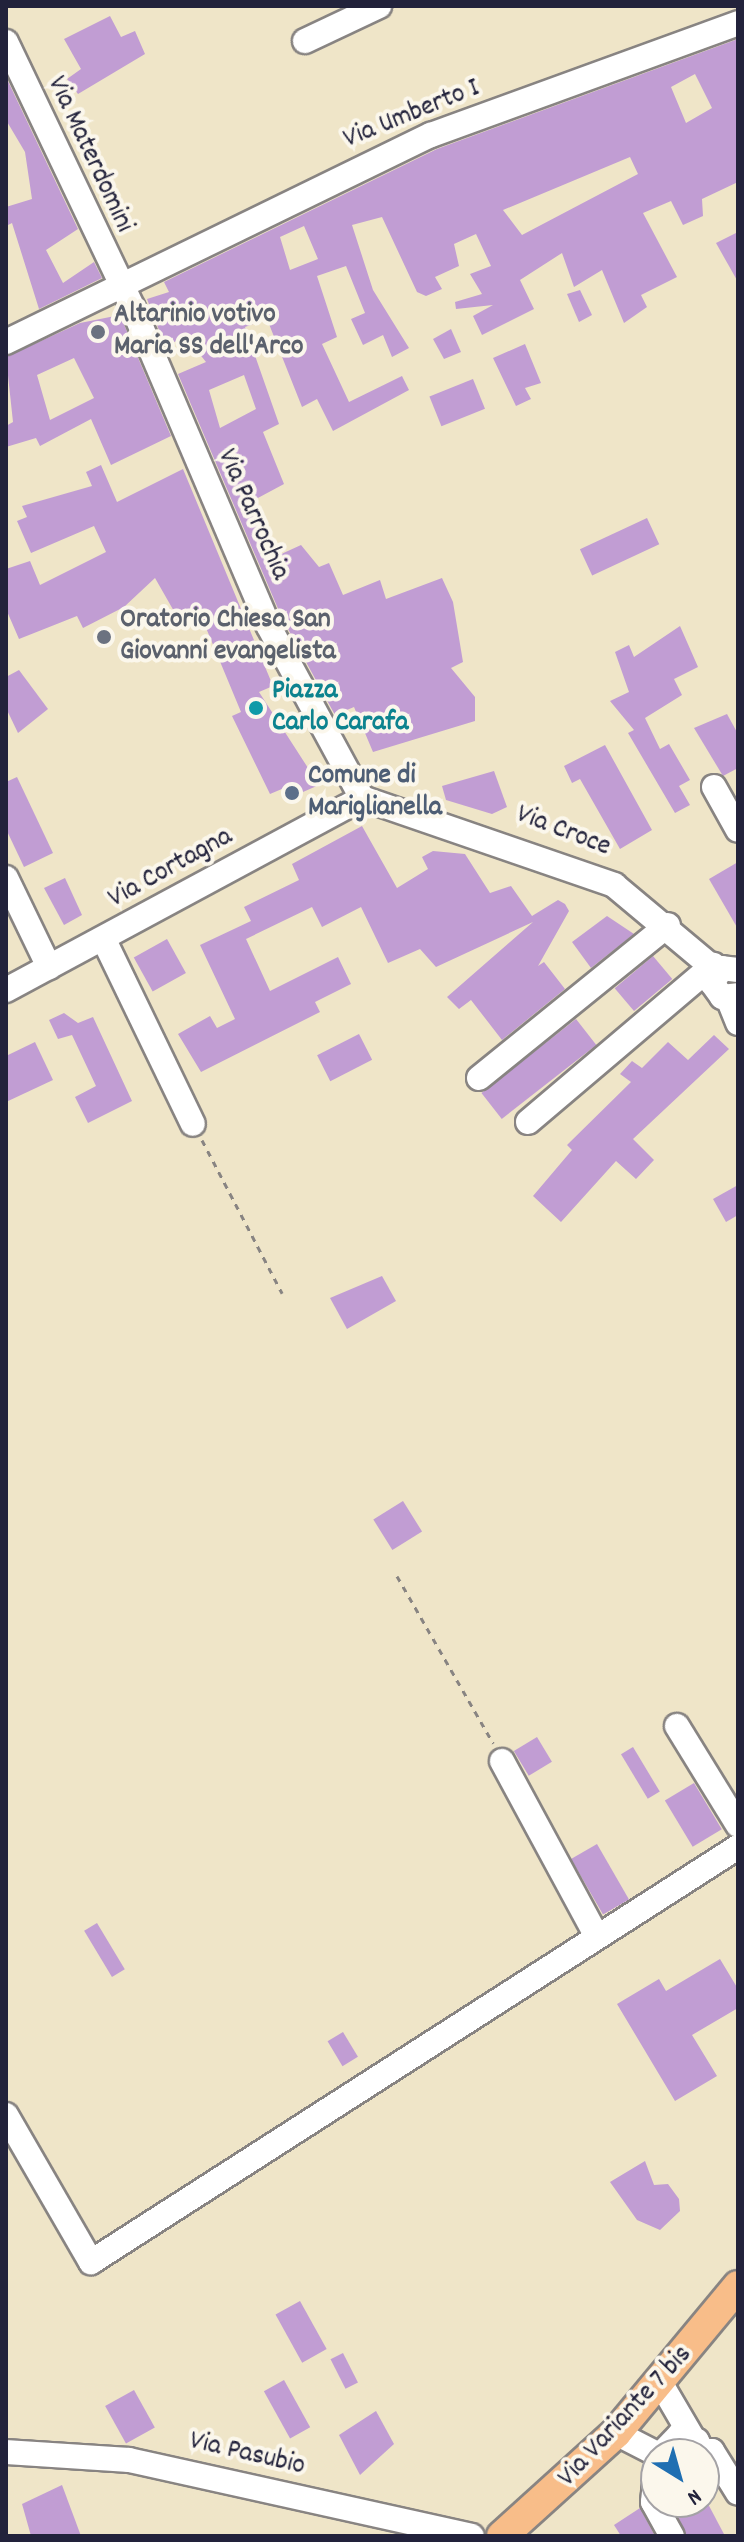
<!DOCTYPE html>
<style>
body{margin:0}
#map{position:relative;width:744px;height:2542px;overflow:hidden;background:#efe5c8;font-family:Dekko,sans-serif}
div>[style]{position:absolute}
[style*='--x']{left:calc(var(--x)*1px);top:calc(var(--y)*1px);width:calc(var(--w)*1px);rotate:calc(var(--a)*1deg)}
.building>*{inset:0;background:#c19dd3;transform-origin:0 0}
.path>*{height:3px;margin-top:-1.5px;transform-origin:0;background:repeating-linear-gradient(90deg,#888482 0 6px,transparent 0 12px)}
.roads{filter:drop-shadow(2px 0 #888482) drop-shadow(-2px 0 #888482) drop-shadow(0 2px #888482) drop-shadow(0 -2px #888482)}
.minor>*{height:24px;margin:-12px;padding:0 12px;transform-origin:12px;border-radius:12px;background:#fff}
.major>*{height:30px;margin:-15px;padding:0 15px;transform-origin:15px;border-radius:15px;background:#f8bd89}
.dots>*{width:22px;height:22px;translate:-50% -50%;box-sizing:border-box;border:4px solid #fbf7ec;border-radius:50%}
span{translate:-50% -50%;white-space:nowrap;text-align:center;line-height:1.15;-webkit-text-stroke:8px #fbf7ec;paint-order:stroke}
.street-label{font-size:28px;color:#22223b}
.worship-label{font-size:28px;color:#5b616d;font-weight:700}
.left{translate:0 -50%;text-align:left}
.culture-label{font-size:28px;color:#0d838f;font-weight:700}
.service-label{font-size:28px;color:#4e5e75;font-weight:700}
.frame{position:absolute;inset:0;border:8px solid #22223b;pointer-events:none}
.north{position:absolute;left:640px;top:2438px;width:80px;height:80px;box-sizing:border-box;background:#fbf7ec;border:2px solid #a4a2a5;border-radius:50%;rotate:143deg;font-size:22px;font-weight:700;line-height:32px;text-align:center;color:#22223b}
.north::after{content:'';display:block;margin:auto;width:28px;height:36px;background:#1f6fb2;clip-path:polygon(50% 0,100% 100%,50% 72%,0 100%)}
</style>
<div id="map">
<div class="building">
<div style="clip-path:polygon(110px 16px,121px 37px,135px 31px,145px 54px,78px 94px,67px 79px,81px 69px,64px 39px)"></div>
<div style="clip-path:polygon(evenodd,738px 39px,738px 182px,702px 199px,703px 216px,683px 225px,671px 201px,643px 213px,677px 277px,641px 295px,647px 307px,624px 323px,602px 270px,574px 287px,562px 253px,520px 280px,534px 309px,482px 335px,473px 316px,493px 305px,456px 309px,455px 302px,482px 294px,470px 274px,491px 266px,476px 234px,454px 244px,459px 266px,435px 277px,442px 289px,426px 296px,417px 292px,382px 217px,352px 225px,373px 290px,409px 348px,392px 357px,383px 335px,363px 345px,351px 319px,365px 313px,346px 266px,317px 276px,337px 337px,322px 344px,349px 402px,402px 376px,409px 390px,333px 431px,317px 399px,302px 407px,267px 319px,245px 327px,279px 424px,263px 432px,284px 484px,256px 499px,277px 556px,301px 545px,319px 567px,329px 563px,343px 595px,380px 580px,386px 599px,442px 578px,453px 602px,463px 662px,451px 668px,475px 697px,475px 721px,373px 752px,354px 707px,335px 715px,282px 618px,178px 374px,206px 362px,186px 337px,165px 346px,147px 299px,169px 292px,164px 282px,437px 149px,738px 39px,695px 74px,712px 108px,686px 123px,671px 87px,695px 74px,738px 39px,630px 157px,638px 174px,522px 235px,503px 210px,630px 157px,738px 39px,304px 226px,318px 259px,290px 270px,280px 237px,304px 226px,738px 39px,244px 375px,256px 409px,220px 428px,209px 390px,244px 375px)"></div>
<div style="clip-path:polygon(6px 77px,78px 229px,46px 250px,63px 283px,94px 262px,102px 278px,39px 309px,12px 223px,6px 226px,6px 207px,32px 199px,25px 152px,6px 120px)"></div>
<div style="clip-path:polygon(738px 232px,738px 282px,716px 243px)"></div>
<div style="clip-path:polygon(580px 290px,592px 315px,579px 322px,567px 294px)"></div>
<div style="clip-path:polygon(evenodd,120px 315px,171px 436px,111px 465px,91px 419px,40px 446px,36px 438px,6px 447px,6px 426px,13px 422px,6px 357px,80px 323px,120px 315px,74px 358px,94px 398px,50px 420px,37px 375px,74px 358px)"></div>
<div style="clip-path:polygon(451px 329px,461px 352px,444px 359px,433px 339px)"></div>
<div style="clip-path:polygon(525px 344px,541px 383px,525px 388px,531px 399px,516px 406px,493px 358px)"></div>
<div style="left:473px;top:379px;width:32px;height:47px;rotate:68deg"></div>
<div style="clip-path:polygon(101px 465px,117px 502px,183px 469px,273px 686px,259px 692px,319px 785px,303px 792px,296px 783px,270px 794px,232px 716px,241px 712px,199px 611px,179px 620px,155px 578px,124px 607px,83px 628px,77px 616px,19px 639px,6px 609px,6px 569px,30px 561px,40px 585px,106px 552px,94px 526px,31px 553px,17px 521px,27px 517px,22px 506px,92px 486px,86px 472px)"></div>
<div style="left:647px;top:518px;width:29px;height:74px;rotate:65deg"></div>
<div style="clip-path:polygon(680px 626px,698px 667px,674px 679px,682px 695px,645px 718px,660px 749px,669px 744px,690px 780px,679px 786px,690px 805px,675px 813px,628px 733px,634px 730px,610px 701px,629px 692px,615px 652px,629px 645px,634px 657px)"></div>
<div style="clip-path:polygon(19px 670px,48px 709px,18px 733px,6px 708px,6px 677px)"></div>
<div style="clip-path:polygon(727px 714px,738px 734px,738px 768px,723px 776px,694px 728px)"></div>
<div style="clip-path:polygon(605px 745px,652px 830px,620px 849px,580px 779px,572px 783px,564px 766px)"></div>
<div style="clip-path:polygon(494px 771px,507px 807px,492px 814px,446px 800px,442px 786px)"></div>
<div style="clip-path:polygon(17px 777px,53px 853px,24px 867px,6px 829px,6px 782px)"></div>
<div style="clip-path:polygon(362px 826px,397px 888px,428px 869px,422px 857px,433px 851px,465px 854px,490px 893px,511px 886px,532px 916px,558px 900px,565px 904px,569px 911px,538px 966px,544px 962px,565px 989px,502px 1040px,471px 1000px,459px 1009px,447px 997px,533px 922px,436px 967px,420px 949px,388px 963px,361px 907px,322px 927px,312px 907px,246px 939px,270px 991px,338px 957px,351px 984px,315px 1002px,320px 1012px,201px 1072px,178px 1034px,210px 1016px,217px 1028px,235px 1019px,200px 945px,251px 921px,244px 907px,299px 880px,292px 864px)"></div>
<div style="clip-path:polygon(738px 862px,738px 929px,709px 879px)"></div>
<div style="clip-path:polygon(65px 878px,82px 915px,64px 925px,44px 888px)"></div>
<div style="clip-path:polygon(607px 916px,634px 934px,591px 968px,572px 942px)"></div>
<div style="left:167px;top:939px;width:39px;height:38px;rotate:61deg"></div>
<div style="left:653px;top:956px;width:30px;height:50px;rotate:50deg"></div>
<div style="clip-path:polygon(64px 1013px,78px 1023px,93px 1017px,132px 1101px,88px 1123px,75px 1097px,96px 1086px,72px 1035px,58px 1039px,49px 1020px)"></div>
<div style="left:576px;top:1019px;width:33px;height:120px;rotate:52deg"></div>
<div style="left:359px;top:1034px;width:29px;height:47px;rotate:63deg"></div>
<div style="clip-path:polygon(714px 1035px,729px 1049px,633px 1139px,654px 1160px,636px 1179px,616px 1161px,561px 1222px,533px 1196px,572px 1150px,567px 1145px,631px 1082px,620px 1074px,632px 1061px,642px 1068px,668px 1042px,688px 1060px)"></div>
<div style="clip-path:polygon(35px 1042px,53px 1080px,6px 1102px,6px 1056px)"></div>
<div style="clip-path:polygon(738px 1185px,738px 1215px,726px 1222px,713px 1199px)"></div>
<div style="clip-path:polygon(382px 1276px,396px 1301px,347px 1329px,330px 1298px)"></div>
<div style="left:403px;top:1501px;width:36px;height:35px;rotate:58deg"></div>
<div style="left:537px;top:1737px;width:29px;height:27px;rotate:59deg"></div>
<div style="left:633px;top:1747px;width:52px;height:14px;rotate:59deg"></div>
<div style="left:694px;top:1783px;width:54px;height:34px;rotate:59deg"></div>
<div style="left:597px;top:1844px;width:64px;height:30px;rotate:60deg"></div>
<div style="left:97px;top:1923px;width:54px;height:15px;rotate:59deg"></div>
<div style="clip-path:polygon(720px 1959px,738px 1989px,738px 2008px,692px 2035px,717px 2076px,675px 2101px,617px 2004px,659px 1979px,666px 1991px)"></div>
<div style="left:343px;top:2032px;width:29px;height:18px;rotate:59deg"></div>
<div style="clip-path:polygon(645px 2161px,654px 2185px,668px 2184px,679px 2199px,680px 2211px,660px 2230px,637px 2220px,610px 2182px)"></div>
<div style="left:300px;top:2301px;width:55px;height:28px;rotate:61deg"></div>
<div style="left:343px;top:2353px;width:33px;height:14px;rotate:63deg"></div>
<div style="left:284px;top:2380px;width:54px;height:23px;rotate:61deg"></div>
<div style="left:134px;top:2390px;width:43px;height:33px;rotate:61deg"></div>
<div style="clip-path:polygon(376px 2411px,394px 2444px,360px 2475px,339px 2435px)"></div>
<div style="clip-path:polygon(62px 2485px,81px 2536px,31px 2536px,22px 2504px)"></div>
<div style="clip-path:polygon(690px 2502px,707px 2502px,725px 2536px,687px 2536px,675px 2511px)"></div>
<div style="clip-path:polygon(640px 2508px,655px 2536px,621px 2536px,614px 2525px)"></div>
</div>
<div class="path">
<div style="--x:202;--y:1140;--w:173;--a:62.4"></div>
<div style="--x:397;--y:1576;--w:193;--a:60.1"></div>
</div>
<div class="roads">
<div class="minor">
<div style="--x:305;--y:41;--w:82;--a:-25.3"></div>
<div style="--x:6;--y:42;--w:295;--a:64.5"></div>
<div style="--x:133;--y:308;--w:345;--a:66.9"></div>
<div style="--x:268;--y:625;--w:197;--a:61.5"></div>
<div style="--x:6;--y:342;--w:473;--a:-26"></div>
<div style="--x:431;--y:135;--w:327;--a:-20"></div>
<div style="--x:714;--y:787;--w:49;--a:60.8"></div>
<div style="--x:6;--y:878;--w:99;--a:64.2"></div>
<div style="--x:104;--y:940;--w:204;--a:64.2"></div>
<div style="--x:738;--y:970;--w:16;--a:-173"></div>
<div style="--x:722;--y:968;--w:18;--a:124"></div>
<div style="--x:712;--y:983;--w:17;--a:54"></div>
<div style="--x:722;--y:997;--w:16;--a:-7"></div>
<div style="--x:6;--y:990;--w:404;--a:-28.3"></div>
<div style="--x:362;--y:798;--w:267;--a:19"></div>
<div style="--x:614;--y:885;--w:134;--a:39.9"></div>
<div style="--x:728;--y:998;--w:27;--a:68"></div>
<div style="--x:479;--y:1078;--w:243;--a:-39"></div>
<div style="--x:528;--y:1122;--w:243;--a:-40.3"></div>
<div style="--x:677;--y:1726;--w:116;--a:58.4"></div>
<div style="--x:502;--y:1761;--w:198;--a:61.6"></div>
<div style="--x:6;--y:2115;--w:170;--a:60"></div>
<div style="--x:91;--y:2262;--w:769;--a:-32.68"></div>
<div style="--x:661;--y:2384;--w:61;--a:59.7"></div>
<div style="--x:616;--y:2433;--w:46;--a:27.1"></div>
<div style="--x:6;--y:2452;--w:123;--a:3.7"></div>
<div style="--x:129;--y:2460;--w:351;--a:12.5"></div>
<div style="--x:703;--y:2452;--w:9;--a:-6"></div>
<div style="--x:712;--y:2451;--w:49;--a:58.2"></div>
<div style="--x:661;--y:2454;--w:28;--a:-46"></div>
<div style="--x:680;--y:2434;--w:18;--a:22"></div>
<div style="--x:697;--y:2441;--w:14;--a:65"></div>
<div style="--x:656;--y:2473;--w:29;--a:96"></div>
<div style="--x:653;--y:2502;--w:39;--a:61"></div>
</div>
<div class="major">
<div style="--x:502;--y:2536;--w:154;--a:-42.1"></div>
<div style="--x:616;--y:2433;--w:191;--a:-50.3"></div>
</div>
</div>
<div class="dots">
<div style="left:98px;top:332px;background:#6b7280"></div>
<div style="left:104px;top:637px;background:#6b7280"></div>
<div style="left:256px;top:708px;background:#0f9aa8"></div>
<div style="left:292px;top:793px;background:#5c6f8a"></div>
</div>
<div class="street-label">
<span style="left:412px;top:115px;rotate:-22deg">Via Umberto I</span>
<span style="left:89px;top:155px;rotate:65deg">Via Materdomini</span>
<span style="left:252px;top:515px;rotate:66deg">Via Parrochia</span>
<span style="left:563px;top:832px;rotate:21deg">Via Croce</span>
<span style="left:171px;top:869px;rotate:-29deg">Via Cortagna</span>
<span style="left:626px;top:2417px;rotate:-47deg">Via Variante 7 bis</span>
<span style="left:247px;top:2455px;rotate:13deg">Via Pasubio</span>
</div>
<div class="worship-label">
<span class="left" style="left:114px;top:332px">Altarinio votivo<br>Maria SS dell'Arco</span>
<span class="left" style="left:120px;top:637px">Oratorio Chiesa San<br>Giovanni evangelista</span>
</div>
<div class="culture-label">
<span class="left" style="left:272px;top:708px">Piazza<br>Carlo Carafa</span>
</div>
<div class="service-label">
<span class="left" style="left:308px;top:793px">Comune di<br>Mariglianella</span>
</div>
<div class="frame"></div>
<div class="north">N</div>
</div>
